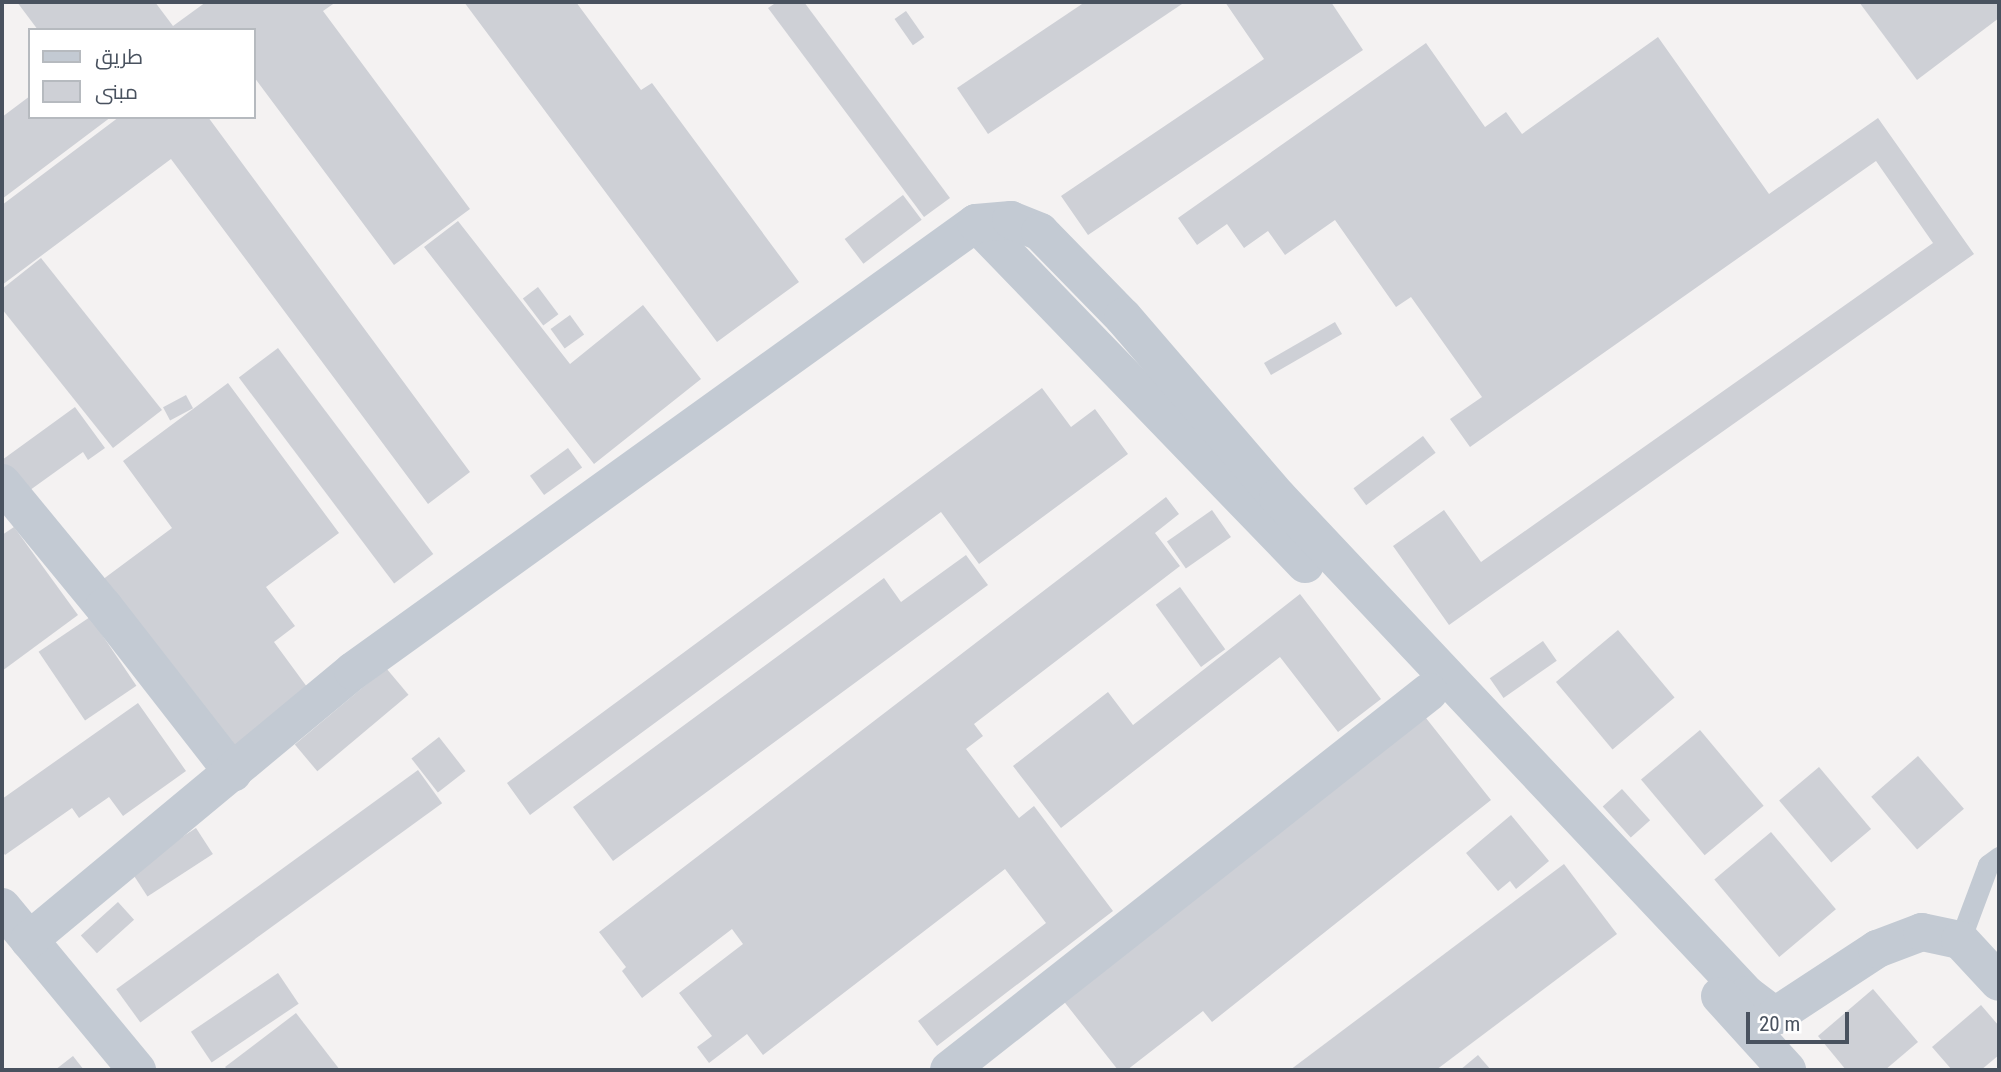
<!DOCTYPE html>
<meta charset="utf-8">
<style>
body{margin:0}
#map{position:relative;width:2001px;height:1072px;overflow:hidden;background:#f4f2f2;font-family:"Roboto Condensed",Cairo,sans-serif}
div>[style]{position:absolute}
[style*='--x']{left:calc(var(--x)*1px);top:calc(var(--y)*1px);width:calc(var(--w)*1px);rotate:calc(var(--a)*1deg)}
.building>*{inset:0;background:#ced0d6;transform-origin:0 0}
.lane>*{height:21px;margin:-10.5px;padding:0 10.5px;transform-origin:10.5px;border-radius:10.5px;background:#c3cad3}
.street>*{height:38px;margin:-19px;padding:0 19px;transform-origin:19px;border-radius:19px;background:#c3cad3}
span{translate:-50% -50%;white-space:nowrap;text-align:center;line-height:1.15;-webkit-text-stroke:5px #fff;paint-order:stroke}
.frame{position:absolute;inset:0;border:4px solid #49525f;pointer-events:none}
.legend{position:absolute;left:28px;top:28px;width:228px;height:91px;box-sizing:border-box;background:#fff;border:2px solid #b6babf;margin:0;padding:9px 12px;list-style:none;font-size:21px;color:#49525f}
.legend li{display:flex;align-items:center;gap:14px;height:35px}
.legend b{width:35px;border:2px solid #b6babf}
.scale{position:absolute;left:1746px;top:1012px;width:103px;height:32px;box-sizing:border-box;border:4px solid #49525f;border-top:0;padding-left:9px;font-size:21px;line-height:24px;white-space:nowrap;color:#49525f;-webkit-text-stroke:5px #fff;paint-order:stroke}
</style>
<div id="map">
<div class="building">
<div style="clip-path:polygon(17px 2px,155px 2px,173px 26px,206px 2px,336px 2px,323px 11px,470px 209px,394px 265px,254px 77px,254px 30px,38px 30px)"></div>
<div style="clip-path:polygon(464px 2px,576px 2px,641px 90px,652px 83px,799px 282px,717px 342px)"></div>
<div style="clip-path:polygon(777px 2px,804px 2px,950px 198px,924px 217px,768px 8px)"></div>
<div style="clip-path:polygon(1085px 2px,1185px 2px,988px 134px,957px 88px)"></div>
<div style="clip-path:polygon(1225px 2px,1331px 2px,1363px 50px,1088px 235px,1061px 196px,1264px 59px)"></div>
<div style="clip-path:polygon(1859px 2px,1999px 2px,1999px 18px,1917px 80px)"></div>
<div style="left:906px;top:11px;width:32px;height:14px;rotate:55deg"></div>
<div style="clip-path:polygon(1658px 37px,1769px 194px,1878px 118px,1974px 254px,1449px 625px,1393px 546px,1444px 510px,1481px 562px,1933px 243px,1876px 161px,1470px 447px,1450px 419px,1482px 397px,1411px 297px,1396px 307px,1335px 220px,1285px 255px,1268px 231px,1244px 248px,1227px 224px,1197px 245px,1178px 218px,1426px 43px,1485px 127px,1506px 112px,1522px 134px)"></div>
<div style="clip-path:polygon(30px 96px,30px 117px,111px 117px,2px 199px,2px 117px)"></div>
<div style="clip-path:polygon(119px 117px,208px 117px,470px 472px,428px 504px,171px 159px,2px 285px,2px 205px)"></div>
<div style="left:903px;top:195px;width:31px;height:73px;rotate:53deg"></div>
<div style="clip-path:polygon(458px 221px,570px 364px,643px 305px,701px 379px,594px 464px,424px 247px)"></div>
<div style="clip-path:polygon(41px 258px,162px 410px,113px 448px,2px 309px,2px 289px)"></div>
<div style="left:538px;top:287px;width:34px;height:19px;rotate:53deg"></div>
<div style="left:570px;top:315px;width:24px;height:24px;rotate:54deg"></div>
<div style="left:1335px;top:322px;width:14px;height:82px;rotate:60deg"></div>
<div style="left:278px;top:348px;width:258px;height:49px;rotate:53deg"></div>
<div style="clip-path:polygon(228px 383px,339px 533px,266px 587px,295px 626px,274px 642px,310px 691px,229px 750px,102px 580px,172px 528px,123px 461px)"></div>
<div style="clip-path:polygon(1042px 388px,1071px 427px,1095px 409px,1128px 454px,979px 564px,941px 512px,530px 815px,507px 783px)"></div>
<div style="left:186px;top:395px;width:15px;height:26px;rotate:62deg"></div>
<div style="clip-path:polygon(75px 407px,105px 448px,88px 460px,83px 452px,19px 498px,2px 475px,2px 460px)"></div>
<div style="left:1423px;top:436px;width:21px;height:87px;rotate:53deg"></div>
<div style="left:568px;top:448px;width:24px;height:47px;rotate:54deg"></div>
<div style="clip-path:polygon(1166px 497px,1179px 514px,1155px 533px,1180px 566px,974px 724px,983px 736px,966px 749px,1019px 818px,1034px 806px,1113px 911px,937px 1046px,918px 1021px,1046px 923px,1005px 869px,763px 1055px,747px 1034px,709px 1063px,697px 1047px,712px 1036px,679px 993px,743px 944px,732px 929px,642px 998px,622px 971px,626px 967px,599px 932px)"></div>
<div style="left:1212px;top:510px;width:33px;height:55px;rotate:55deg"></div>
<div style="clip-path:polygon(14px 527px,78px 615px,2px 671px,2px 535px)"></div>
<div style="clip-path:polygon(966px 555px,988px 585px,613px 861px,573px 807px,884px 578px,901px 602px)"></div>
<div style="left:1180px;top:587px;width:77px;height:30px;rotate:54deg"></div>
<div style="clip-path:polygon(1300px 594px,1381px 699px,1338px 732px,1280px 657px,1061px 828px,1013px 766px,1108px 692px,1133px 725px)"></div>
<div style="left:90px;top:617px;width:83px;height:62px;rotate:56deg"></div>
<div style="left:1618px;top:630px;width:88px;height:81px;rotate:50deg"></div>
<div style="left:1543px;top:641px;width:24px;height:65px;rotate:55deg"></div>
<div style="left:386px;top:668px;width:35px;height:119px;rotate:50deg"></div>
<div style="clip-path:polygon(138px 703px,186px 771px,123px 816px,109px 797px,79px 818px,72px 808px,5px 855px,2px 851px,2px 799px)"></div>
<div style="clip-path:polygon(1422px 713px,1491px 800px,1212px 1022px,1203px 1011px,1127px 1070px,1118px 1070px,1062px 999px)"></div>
<div style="left:1700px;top:730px;width:99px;height:77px;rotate:50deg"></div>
<div style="left:439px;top:737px;width:43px;height:35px;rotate:52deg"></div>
<div style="left:1918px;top:756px;width:70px;height:62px;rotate:49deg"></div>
<div style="left:1819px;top:767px;width:81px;height:52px;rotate:50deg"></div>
<div style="left:418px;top:770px;width:41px;height:373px;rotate:54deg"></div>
<div style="left:1622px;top:789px;width:42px;height:26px;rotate:48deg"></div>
<div style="clip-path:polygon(1511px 815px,1549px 861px,1516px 889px,1510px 881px,1498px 891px,1466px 853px)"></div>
<div style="left:196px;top:828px;width:31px;height:78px;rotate:57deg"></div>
<div style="left:1771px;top:832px;width:101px;height:74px;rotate:50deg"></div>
<div style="clip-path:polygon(1564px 864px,1617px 934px,1436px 1070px,1290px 1070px)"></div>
<div style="left:118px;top:902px;width:24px;height:50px;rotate:48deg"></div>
<div style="left:278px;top:973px;width:37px;height:105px;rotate:56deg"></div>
<div style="clip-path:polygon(1873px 989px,1918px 1042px,1885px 1070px,1846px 1070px,1818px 1036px)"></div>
<div style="clip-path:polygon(1981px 1005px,1999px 1026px,1999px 1055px,1981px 1070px,1952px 1070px,1932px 1047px)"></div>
<div style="clip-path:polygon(296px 1013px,340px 1070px,228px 1070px,225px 1067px)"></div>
<div style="clip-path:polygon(1478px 1055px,1491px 1070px,1460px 1070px)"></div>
<div style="clip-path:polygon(73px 1056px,84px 1070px,55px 1070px)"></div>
</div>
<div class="lane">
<div style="--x:1960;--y:940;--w:80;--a:-69.5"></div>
<div style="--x:1988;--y:865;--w:14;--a:-36"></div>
</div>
<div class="street">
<div style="--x:976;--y:223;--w:474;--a:46"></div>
<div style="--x:2;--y:483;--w:161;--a:50.6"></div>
<div style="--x:104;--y:607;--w:210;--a:52.1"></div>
<div style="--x:2;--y:907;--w:212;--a:50.4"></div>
<div style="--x:29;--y:940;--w:421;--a:-39.7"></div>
<div style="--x:353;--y:671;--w:767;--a:-35.72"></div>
<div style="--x:976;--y:223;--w:35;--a:-5"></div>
<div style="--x:1011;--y:220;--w:31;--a:22"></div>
<div style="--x:1040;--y:232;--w:119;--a:45.7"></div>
<div style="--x:1123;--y:317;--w:238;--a:49.3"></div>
<div style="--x:1278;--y:497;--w:684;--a:46.72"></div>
<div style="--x:1747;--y:995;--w:35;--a:37"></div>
<div style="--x:1775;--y:1016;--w:122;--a:-33.3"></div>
<div style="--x:1877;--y:949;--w:48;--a:-20.7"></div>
<div style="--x:1922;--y:932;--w:39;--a:12"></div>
<div style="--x:1960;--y:940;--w:57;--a:47.1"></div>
<div style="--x:1720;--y:996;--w:100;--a:47.8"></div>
<div style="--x:949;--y:1070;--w:611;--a:-38.22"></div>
</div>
<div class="frame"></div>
<ul class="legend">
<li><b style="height:9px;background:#c3cad3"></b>طريق</li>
<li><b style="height:19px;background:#ced0d6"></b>مبنى</li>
</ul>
<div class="scale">20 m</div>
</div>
